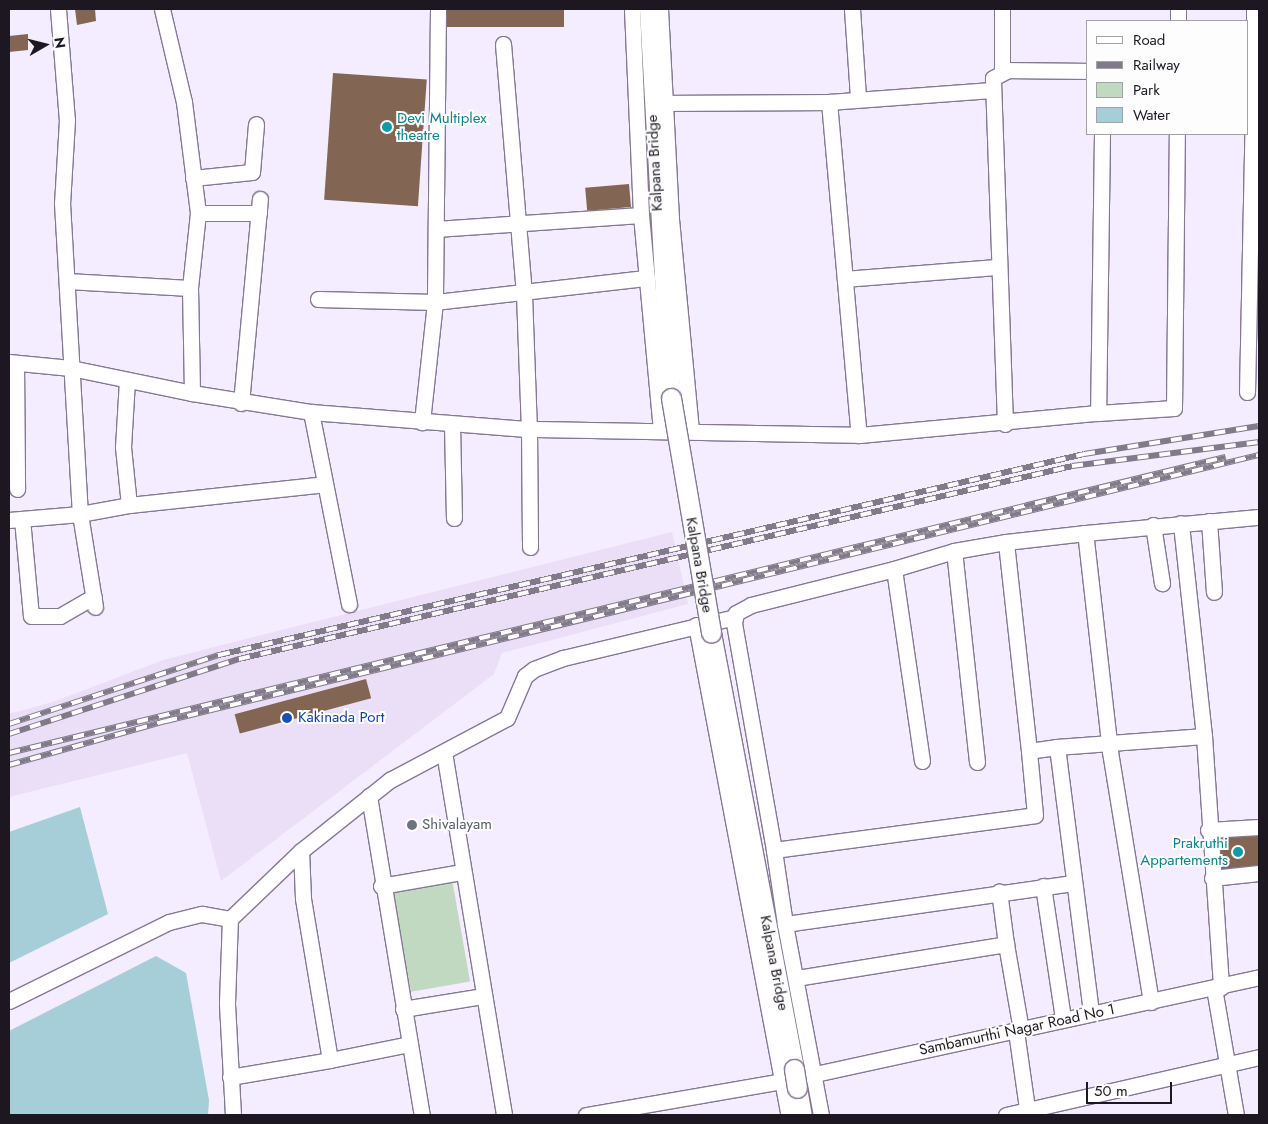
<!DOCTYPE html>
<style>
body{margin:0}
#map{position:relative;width:1268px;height:1124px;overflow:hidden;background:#f4ecff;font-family:Jost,sans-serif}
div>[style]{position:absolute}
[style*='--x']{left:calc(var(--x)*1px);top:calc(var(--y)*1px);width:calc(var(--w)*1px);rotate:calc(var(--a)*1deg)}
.built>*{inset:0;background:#eadff7}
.green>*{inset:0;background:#c1d9c1;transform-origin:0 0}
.water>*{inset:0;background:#a5ced9}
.building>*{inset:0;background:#826653;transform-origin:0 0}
.roads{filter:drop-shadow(1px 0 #857894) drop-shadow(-1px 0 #857894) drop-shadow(0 1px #857894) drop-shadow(0 -1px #857894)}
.minor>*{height:15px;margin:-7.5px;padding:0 7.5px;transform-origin:7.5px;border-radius:7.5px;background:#fff}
.major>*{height:19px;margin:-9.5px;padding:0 9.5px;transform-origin:9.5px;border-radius:9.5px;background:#fff}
.rail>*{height:5.5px;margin-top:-2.75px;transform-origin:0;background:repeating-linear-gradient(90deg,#fdfdfd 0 11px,#817a89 0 22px);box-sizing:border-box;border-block:1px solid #817a89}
.bridges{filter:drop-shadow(1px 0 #857894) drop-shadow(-1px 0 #857894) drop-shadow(0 1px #857894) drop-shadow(0 -1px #857894)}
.major-bridge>*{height:19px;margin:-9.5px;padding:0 9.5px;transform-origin:9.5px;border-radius:9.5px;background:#fff}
.dots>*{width:14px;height:14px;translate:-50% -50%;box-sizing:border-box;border:2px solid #fdfdfd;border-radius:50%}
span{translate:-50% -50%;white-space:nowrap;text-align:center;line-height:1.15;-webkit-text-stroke:4px #fdfdfd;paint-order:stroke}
.culture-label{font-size:15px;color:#0d838f}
.left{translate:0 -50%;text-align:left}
.right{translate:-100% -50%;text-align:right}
.street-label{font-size:15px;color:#1d1722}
.transit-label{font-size:15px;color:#164399}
.worship-label{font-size:15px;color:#5b616d}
.frame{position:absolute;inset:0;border:10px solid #1d1722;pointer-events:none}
.legend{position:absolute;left:1086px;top:20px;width:162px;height:115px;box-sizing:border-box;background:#fdfdfd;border:1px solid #a3a1a5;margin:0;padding:6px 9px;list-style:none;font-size:15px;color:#1d1722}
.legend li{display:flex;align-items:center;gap:10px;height:25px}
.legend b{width:25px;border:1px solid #a3a1a5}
.north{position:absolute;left:20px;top:20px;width:50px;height:50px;-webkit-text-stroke:4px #fdfdfd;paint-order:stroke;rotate:82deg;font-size:14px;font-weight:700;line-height:20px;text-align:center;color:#1d1722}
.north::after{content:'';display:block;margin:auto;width:18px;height:22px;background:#1d1722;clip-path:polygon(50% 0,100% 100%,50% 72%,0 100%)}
.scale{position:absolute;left:1086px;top:1082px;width:86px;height:22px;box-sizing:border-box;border:2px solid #1d1722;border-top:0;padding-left:6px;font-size:15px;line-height:18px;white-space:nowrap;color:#1d1722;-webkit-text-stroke:4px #fdfdfd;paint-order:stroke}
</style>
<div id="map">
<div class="built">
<div style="clip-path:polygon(672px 532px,688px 604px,502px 653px,494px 674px,221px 881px,187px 753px,9px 797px,9px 714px,56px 701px,163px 660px)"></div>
</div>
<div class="green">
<div style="left:452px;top:879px;width:104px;height:60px;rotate:80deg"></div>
</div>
<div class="water">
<div style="clip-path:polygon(80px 807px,108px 914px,9px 963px,9px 832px)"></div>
<div style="clip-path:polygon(156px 956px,186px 973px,209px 1100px,208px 1115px,9px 1115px,9px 1031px)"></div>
</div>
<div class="building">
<div style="clip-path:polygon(75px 9px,95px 9px,96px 21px,77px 25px)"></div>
<div style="left:446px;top:9px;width:118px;height:18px"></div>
<div style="clip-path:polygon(28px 34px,28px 50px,9px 52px,9px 36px)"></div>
<div style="left:333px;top:73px;width:94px;height:127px;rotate:4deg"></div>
<div style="left:629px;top:184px;width:23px;height:44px;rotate:85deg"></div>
<div style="left:366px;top:679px;width:20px;height:136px;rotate:75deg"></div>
<div style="clip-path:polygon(1259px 831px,1259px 869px,1221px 873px,1215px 834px)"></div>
</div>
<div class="roads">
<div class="minor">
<div style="--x:58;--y:9;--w:111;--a:85.4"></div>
<div style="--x:67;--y:120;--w:83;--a:93.4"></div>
<div style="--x:62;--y:203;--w:312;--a:86.7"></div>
<div style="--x:80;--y:514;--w:50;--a:-10.4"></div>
<div style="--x:162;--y:9;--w:96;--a:76.7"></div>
<div style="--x:184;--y:102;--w:112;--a:82.8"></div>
<div style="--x:198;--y:213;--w:75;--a:96.1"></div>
<div style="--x:190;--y:288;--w:105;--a:88.9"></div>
<div style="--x:192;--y:393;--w:121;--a:9.1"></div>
<div style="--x:311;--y:412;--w:219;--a:4.5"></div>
<div style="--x:529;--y:429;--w:118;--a:89.5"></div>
<div style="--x:438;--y:9;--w:293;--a:90.6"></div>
<div style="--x:435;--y:302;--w:213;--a:-6.5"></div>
<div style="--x:632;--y:9;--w:206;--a:87.5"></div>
<div style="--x:641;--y:215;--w:216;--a:84.7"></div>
<div style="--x:660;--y:9;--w:210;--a:87"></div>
<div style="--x:671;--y:219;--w:212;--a:84.6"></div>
<div style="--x:852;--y:9;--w:88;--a:86.1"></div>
<div style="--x:1002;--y:9;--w:61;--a:90"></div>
<div style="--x:1178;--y:21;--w:12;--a:-90"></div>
<div style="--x:503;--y:44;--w:251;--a:85.2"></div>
<div style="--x:524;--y:294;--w:135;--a:87.9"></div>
<div style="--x:529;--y:429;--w:330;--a:1"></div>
<div style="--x:1247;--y:67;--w:7;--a:-8"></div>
<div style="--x:1254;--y:66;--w:57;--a:-90"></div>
<div style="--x:991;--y:90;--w:162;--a:175.8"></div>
<div style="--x:829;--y:102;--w:334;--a:84.9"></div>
<div style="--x:859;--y:435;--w:240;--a:-5.3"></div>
<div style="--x:664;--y:103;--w:165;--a:-0.3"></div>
<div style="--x:1102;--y:134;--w:279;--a:90.8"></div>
<div style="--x:1098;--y:413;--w:76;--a:-3.8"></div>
<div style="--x:1174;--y:408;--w:274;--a:-89.4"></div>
<div style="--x:193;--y:178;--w:59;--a:-5.8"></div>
<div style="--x:252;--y:172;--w:48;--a:-85.2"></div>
<div style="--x:198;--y:213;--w:61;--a:0"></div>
<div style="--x:436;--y:229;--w:205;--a:-3.9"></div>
<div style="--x:845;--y:279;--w:154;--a:-4.5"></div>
<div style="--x:67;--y:281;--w:123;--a:3.3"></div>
<div style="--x:318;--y:299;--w:117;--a:1.5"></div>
<div style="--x:435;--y:302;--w:121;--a:96.2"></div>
<div style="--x:9;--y:362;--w:62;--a:5.5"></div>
<div style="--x:71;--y:368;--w:124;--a:11.7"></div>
<div style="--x:16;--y:363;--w:126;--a:89.5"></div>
<div style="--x:127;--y:380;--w:67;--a:93.4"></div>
<div style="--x:123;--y:447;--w:58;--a:84.1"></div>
<div style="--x:129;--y:505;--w:196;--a:-6.1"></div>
<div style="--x:1247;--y:392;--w:326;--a:-88.8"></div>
<div style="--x:1254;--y:66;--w:5;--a:0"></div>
<div style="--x:241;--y:403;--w:205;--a:-84.7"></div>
<div style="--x:311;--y:412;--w:196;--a:78.8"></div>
<div style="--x:452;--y:424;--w:94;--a:88.8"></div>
<div style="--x:1005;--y:424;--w:346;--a:-92"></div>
<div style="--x:993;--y:78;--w:17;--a:-28"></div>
<div style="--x:1008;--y:70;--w:79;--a:0.7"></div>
<div style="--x:22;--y:519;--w:97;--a:84.7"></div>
<div style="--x:31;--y:616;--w:29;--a:0"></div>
<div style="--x:60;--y:616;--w:39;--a:-30"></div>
<div style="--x:9;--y:520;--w:71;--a:-4.8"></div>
<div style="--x:80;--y:514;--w:94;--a:80.8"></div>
<div style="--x:1209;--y:521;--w:71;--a:86"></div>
<div style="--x:1153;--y:525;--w:59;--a:81.2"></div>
<div style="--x:696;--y:625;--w:499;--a:79.3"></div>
<div style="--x:1204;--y:736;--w:252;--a:86.1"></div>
<div style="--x:1057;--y:747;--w:28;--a:172"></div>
<div style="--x:1029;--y:751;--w:210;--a:-96.3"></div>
<div style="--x:1006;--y:542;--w:80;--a:-6.5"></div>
<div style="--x:444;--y:752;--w:368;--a:80.6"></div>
<div style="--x:922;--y:761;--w:194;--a:-98.3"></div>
<div style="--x:894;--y:569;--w:63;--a:-16.7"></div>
<div style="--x:977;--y:762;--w:212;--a:-96.2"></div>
<div style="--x:954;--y:551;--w:53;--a:-9.8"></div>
<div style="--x:369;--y:796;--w:323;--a:80.6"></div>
<div style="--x:1208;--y:830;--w:51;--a:-3.4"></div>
<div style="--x:774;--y:850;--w:230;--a:-100"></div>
<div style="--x:734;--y:623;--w:10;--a:-79"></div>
<div style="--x:736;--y:613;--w:17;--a:-28"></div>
<div style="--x:751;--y:605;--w:147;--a:-14.1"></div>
<div style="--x:1212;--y:878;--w:47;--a:-6.1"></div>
<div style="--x:381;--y:886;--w:81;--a:-9.9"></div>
<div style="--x:1043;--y:886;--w:134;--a:81.4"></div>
<div style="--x:785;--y:924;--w:75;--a:-98.5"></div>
<div style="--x:774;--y:850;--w:263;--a:-7.6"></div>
<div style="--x:1035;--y:815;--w:64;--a:-95.4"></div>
<div style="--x:1006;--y:944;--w:87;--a:80.1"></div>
<div style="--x:797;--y:978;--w:212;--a:-9.2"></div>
<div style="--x:1006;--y:944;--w:53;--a:-97.5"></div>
<div style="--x:1214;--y:988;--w:129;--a:80.2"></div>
<div style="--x:9;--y:1001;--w:178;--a:-26.3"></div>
<div style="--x:169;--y:922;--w:34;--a:-14"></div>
<div style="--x:202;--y:914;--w:28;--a:10"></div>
<div style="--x:1151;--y:1002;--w:254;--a:-99.3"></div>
<div style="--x:1110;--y:751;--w:219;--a:-96.5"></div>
<div style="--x:1085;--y:533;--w:175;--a:-5.3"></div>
<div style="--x:403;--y:1009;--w:80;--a:-9.3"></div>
<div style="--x:1091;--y:1012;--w:267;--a:-97.3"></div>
<div style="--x:1057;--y:747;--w:147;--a:-4.3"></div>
<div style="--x:1204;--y:736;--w:214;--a:-96.2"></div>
<div style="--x:1016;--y:1031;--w:85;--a:81.9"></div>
<div style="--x:330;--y:1060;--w:81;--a:-11.4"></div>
<div style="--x:230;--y:1077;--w:101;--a:-9.6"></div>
<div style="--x:330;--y:1060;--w:164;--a:-99.5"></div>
<div style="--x:303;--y:898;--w:47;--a:-92.4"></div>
<div style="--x:233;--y:1115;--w:112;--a:-93.1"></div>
<div style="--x:227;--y:1003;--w:84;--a:-88"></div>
<div style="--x:230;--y:919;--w:98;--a:-43.8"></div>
<div style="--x:301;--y:851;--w:114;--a:-38.6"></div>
<div style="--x:390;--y:780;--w:132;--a:-27.9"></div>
<div style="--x:507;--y:718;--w:46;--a:-66.8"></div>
<div style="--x:525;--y:676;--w:11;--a:-38"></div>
<div style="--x:534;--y:669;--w:31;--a:-21"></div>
<div style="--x:563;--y:658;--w:177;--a:-13.4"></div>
<div style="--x:586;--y:1115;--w:200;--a:-9.8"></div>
<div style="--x:783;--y:1081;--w:487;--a:-12.3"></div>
<div style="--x:821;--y:1115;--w:194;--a:-100.7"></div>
<div style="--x:785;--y:924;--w:292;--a:-8.1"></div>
<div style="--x:1006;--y:1115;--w:260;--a:-12.9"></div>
</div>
<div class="major">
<div style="--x:649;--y:9;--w:390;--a:86.8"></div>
<div style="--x:711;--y:633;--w:444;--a:79.2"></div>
<div style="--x:797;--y:1088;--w:27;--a:80"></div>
</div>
</div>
<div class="rail">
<div style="--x:9;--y:724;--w:221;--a:-18.2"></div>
<div style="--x:219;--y:655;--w:888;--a:-13.08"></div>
<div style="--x:1084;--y:454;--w:177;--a:-9.1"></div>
<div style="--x:9;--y:734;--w:242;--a:-18.1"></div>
<div style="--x:239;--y:659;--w:855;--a:-13.04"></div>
<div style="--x:1072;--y:466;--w:189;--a:-7.3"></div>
<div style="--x:9;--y:753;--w:1252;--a:-13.68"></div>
<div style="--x:9;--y:765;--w:163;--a:-15.7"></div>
<div style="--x:166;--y:721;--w:1125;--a:-13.68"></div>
</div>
<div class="bridges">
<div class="major-bridge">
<div style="--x:671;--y:398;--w:238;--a:80.3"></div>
<div style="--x:794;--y:1069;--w:19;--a:81"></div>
</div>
</div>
<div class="dots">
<div style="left:387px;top:127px;background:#0f9aa8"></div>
<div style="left:287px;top:718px;background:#1a4fb4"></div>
<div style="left:412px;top:825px;background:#6b7280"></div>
<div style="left:1238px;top:852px;background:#0f9aa8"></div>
</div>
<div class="culture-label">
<span class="left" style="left:397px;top:127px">Devi Multiplex<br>theatre</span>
<span class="right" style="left:1228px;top:852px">Prakruthi<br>Appartements</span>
</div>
<div class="street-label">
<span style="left:655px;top:163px;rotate:-93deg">Kalpana Bridge</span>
<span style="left:699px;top:565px;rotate:80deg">Kalpana Bridge</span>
<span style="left:774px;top:963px;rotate:79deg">Kalpana Bridge</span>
<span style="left:1017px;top:1030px;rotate:-12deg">Sambamurthi Nagar Road No 1</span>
</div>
<div class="transit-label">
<span class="left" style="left:298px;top:718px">Kakinada Port</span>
</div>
<div class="worship-label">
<span class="left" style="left:422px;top:825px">Shivalayam</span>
</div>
<div class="frame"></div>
<ul class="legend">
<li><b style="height:6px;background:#fff"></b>Road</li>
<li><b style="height:6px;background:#817a89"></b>Railway</li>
<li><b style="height:14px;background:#c1d9c1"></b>Park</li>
<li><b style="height:14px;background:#a5ced9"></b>Water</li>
</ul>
<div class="north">N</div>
<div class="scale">50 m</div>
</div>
